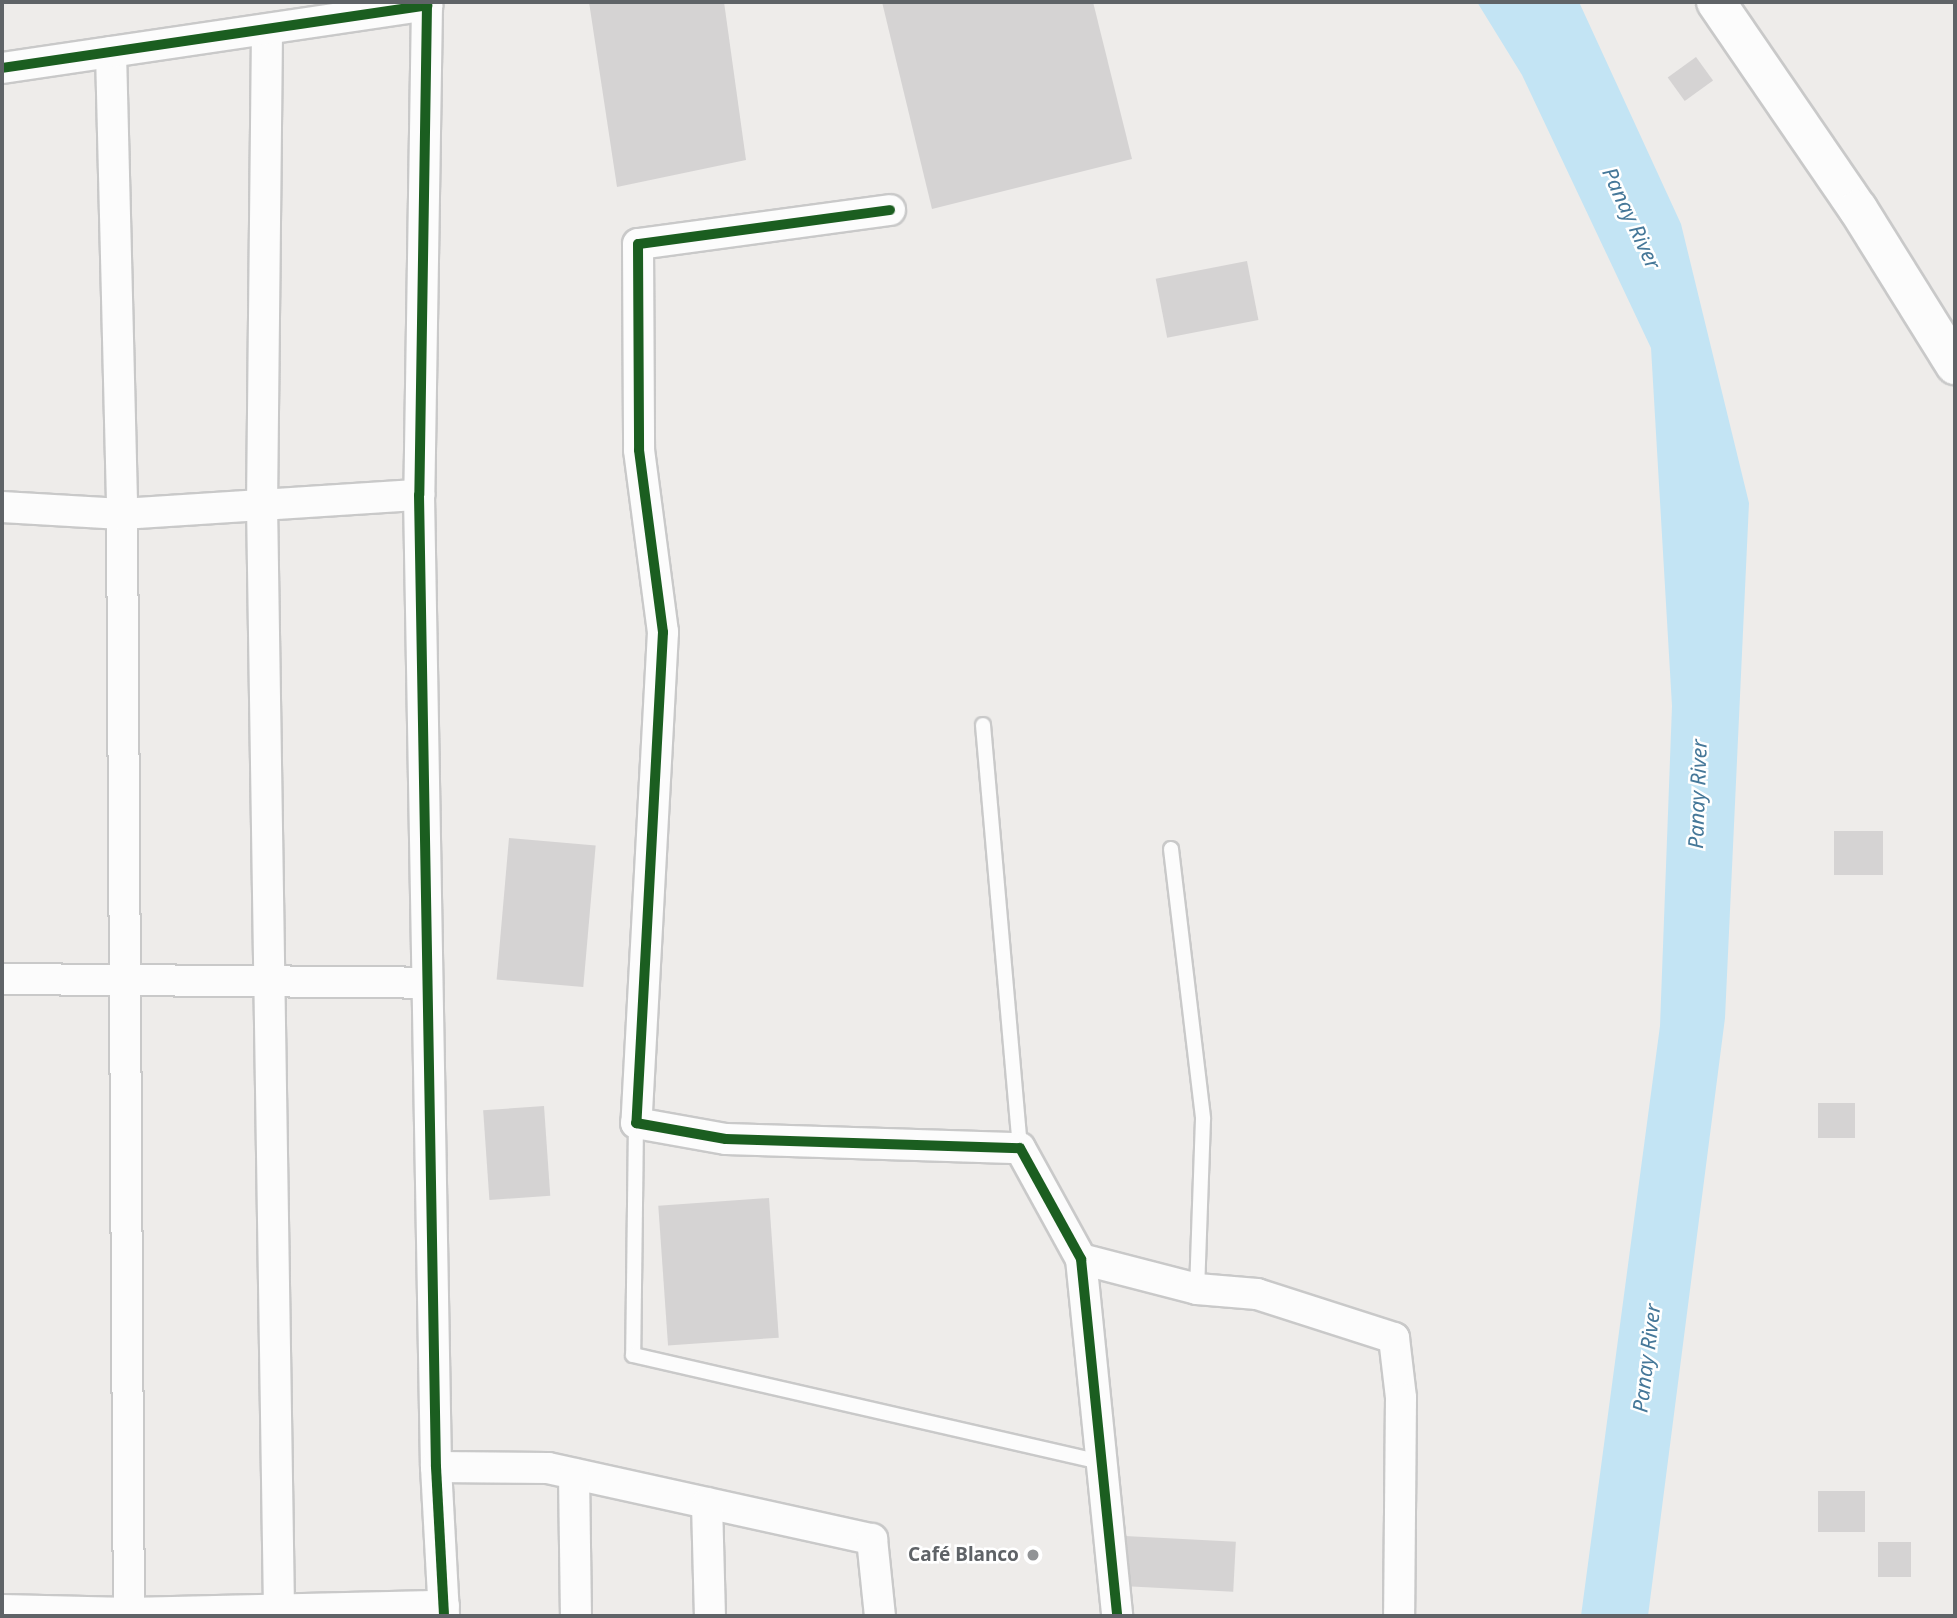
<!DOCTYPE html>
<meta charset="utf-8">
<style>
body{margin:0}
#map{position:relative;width:1957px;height:1618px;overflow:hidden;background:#eeecea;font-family:"Noto Sans",sans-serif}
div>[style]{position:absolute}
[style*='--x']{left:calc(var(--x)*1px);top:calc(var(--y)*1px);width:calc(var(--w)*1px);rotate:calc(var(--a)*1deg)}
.water>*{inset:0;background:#c3e4f4}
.building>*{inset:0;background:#d5d3d3;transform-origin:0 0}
.roads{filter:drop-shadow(2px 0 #c9c9c9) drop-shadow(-2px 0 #c9c9c9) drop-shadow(0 2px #c9c9c9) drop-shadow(0 -2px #c9c9c9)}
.lane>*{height:14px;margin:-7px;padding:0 7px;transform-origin:7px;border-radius:7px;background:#fcfcfc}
.street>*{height:30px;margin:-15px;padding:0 15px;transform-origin:15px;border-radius:15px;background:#fcfcfc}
.secondary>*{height:38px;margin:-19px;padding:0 19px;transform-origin:19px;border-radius:19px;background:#fcfcfc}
.cycleway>*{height:10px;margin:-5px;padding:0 5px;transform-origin:5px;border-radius:5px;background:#1b5e20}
.dots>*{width:19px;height:19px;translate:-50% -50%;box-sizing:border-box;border:4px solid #fff;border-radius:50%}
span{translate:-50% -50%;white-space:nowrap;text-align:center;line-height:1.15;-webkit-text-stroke:5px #fff;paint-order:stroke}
.poi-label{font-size:19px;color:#5f6367;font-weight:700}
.right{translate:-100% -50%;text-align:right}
.water-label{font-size:21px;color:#467899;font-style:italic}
.frame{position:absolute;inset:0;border:4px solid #5f6367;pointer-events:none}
</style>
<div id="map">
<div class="water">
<div style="clip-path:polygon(1477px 2px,1579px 2px,1681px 224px,1749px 503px,1725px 1018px,1648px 1616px,1581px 1616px,1660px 1026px,1672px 706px,1651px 348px,1522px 75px)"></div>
</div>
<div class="building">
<div style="clip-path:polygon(589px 2px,724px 2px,746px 160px,617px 187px)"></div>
<div style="clip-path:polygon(882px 2px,1093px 2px,1132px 159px,932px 209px)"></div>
<div style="left:1696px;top:57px;width:29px;height:35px;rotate:54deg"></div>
<div style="left:1247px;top:261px;width:60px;height:93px;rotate:79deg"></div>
<div style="left:1834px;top:831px;width:49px;height:44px"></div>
<div style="left:509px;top:838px;width:87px;height:142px;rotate:5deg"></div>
<div style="left:1818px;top:1103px;width:37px;height:35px"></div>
<div style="left:544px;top:1106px;width:90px;height:61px;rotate:86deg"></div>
<div style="left:769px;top:1198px;width:140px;height:111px;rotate:86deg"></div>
<div style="left:1818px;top:1491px;width:47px;height:41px"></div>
<div style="left:1125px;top:1536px;width:111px;height:50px;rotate:3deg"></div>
<div style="left:1878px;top:1542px;width:33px;height:35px"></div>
</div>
<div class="roads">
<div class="lane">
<div style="--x:983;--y:725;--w:425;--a:85"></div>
<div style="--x:1171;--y:849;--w:272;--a:83.2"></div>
<div style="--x:1203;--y:1119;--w:170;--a:92"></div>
<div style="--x:636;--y:1123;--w:232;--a:90.7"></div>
<div style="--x:633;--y:1355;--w:481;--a:12.9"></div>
</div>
<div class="street">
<div style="--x:267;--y:31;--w:472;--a:90.6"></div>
<div style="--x:262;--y:503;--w:1113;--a:89.12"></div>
<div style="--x:111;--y:52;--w:462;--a:88.6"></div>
<div style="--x:122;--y:514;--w:1102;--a:89.64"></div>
<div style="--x:2;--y:68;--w:430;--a:-8.4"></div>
<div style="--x:427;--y:5;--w:490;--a:90.9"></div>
<div style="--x:419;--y:495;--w:972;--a:89"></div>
<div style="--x:436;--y:1467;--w:149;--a:86.9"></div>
<div style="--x:890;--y:210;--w:254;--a:172.3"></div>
<div style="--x:638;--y:244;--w:206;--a:89.7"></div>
<div style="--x:639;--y:450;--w:184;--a:82.5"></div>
<div style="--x:663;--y:632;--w:492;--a:93.1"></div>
<div style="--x:636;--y:1123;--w:91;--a:10.1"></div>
<div style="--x:726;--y:1139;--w:294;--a:1.8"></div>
<div style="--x:1020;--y:1148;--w:127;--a:61.2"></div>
<div style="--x:1081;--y:1259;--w:359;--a:84.2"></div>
<div style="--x:2;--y:507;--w:120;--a:3.3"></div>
<div style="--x:122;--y:514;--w:298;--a:-3.7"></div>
<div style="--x:2;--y:979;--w:425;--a:0.5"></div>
<div style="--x:1081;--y:1259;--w:120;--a:14.5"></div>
<div style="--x:1197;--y:1289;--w:60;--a:4.8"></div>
<div style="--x:1257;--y:1294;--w:144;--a:17.8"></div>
<div style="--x:1394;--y:1338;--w:60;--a:83.3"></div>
<div style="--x:1401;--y:1398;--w:218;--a:90.5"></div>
<div style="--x:436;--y:1467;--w:112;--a:0.5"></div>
<div style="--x:548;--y:1468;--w:332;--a:12.4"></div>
<div style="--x:872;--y:1539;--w:77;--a:84.1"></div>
<div style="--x:574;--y:1474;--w:142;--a:89.2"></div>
<div style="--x:707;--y:1503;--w:113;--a:88.5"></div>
<div style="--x:2;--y:1610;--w:127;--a:1.4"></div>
<div style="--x:129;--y:1613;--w:315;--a:-1.3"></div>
</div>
<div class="secondary">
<div style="--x:1716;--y:2;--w:251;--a:55.6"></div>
<div style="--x:1858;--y:209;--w:184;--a:58.1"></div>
</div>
</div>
<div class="cycleway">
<div style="--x:2;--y:68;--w:430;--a:-8.4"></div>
<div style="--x:427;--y:5;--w:490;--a:90.9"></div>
<div style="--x:419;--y:495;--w:972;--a:89"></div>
<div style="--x:436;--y:1467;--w:149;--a:86.9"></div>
<div style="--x:890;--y:210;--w:254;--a:172.3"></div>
<div style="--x:638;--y:244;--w:206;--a:89.7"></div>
<div style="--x:639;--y:450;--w:184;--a:82.5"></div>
<div style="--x:663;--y:632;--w:492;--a:93.1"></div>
<div style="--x:636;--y:1123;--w:91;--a:10.1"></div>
<div style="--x:726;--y:1139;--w:294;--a:1.8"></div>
<div style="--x:1020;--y:1148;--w:127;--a:61.2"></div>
<div style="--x:1081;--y:1259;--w:359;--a:84.2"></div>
</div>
<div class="dots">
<div style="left:1033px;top:1555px;background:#919395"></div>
</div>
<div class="poi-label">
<span class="right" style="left:1019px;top:1555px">Café Blanco</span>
</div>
<div class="water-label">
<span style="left:1632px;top:218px;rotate:65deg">Panay River</span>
<span style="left:1697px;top:794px;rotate:-88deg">Panay River</span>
<span style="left:1646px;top:1358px;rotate:-83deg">Panay River</span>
</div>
<div class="frame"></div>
</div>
